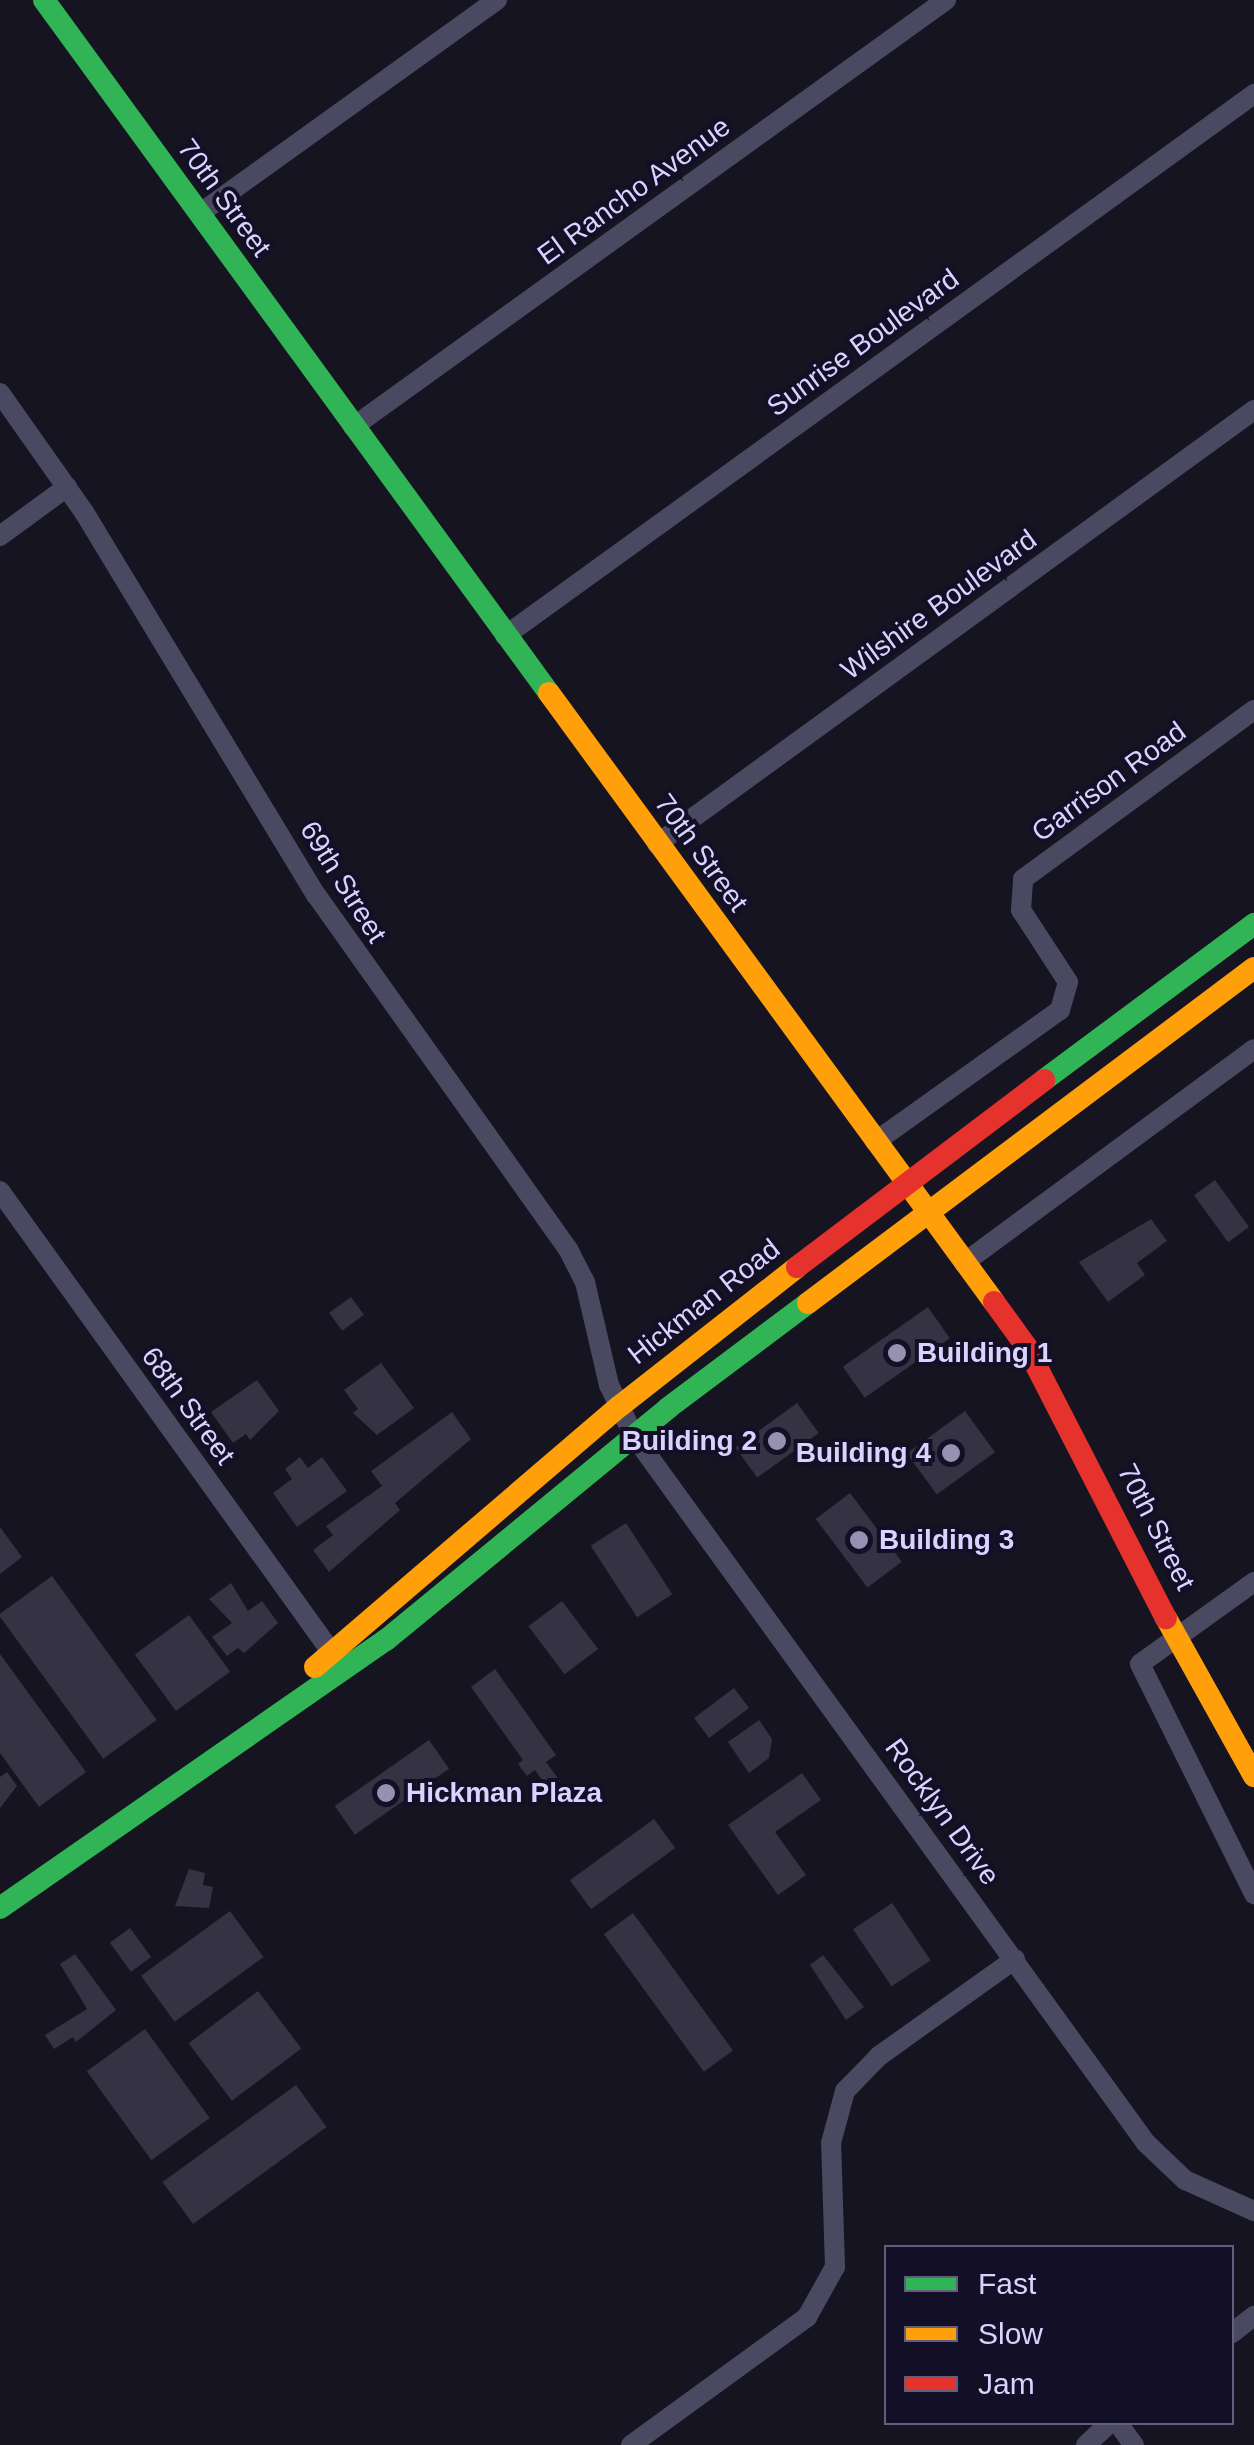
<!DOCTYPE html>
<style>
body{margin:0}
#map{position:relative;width:1254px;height:2445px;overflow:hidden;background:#161421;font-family:Helvetica,sans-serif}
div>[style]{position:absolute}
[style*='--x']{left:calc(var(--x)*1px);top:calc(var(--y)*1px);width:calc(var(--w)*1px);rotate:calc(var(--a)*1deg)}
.building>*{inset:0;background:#343243;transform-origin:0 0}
.street>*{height:20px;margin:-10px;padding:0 10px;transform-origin:10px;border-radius:10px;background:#4a4962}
.fast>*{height:22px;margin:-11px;padding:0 11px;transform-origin:11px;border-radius:11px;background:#30b455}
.slow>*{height:22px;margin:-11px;padding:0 11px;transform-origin:11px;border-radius:11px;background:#ff9f0a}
.jam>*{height:22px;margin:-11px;padding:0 11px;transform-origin:11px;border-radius:11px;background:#e5322d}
.dots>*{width:28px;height:28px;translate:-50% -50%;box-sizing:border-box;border:5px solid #130f26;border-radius:50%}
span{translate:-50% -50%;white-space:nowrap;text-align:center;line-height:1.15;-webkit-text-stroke:8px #130f26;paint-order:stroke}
.street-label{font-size:28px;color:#d9d4ff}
.poi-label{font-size:28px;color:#d9d4ff;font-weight:700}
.left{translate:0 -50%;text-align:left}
.right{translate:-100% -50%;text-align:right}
.legend{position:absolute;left:884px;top:2245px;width:350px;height:180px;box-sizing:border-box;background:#130f26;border:2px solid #625e7d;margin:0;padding:12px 18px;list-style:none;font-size:30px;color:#d9d4ff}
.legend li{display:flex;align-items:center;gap:20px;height:50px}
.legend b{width:50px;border:2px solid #625e7d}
</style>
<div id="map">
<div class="building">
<div style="left:1215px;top:1180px;width:58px;height:26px;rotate:54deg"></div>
<div style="clip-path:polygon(1151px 1219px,1167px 1241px,1137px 1263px,1145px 1275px,1108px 1302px,1079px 1262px)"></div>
<div style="left:351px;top:1297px;width:22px;height:27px;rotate:54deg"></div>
<div style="left:928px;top:1307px;width:38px;height:104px;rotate:55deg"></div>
<div style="clip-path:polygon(381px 1363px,414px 1408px,377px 1435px,353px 1413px,358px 1409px,344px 1390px)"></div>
<div style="clip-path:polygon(257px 1380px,279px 1411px,250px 1440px,246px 1434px,233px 1443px,211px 1412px)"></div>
<div style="left:797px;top:1403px;width:37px;height:76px;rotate:54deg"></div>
<div style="left:965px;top:1411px;width:51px;height:72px;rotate:54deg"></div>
<div style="clip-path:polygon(452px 1412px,471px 1439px,395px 1503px,400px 1510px,329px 1572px,313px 1550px,333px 1535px,326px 1526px,382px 1486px,371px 1471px)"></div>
<div style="clip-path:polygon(300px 1457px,308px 1468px,322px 1457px,347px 1491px,297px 1527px,273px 1493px,292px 1479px,285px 1469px)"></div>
<div style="left:850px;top:1493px;width:86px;height:43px;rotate:53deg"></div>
<div style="left:626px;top:1523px;width:85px;height:42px;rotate:57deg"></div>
<div style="clip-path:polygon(0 1527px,22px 1557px,0 1574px)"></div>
<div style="left:52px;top:1576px;width:178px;height:66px;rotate:54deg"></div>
<div style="clip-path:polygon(231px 1583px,248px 1611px,262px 1601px,278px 1623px,244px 1653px,238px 1648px,227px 1656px,212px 1637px,232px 1623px,209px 1599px)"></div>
<div style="left:562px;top:1601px;width:60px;height:42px;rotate:53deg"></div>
<div style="left:189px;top:1615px;width:70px;height:67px;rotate:54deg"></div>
<div style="clip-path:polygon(0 1654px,86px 1772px,39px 1807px,0 1753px)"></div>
<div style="clip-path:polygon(495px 1669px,556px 1755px,546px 1762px,560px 1781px,548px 1789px,535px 1770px,527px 1776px,518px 1764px,523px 1760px,471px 1687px)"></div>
<div style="left:734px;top:1688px;width:25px;height:50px;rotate:53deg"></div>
<div style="clip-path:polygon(759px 1720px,772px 1739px,769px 1758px,749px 1773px,728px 1742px)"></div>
<div style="left:429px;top:1740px;width:35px;height:115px;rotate:55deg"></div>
<div style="clip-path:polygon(7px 1772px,17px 1786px,0 1808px,0 1777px)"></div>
<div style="clip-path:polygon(802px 1773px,821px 1800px,775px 1832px,806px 1875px,778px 1895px,728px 1825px)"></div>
<div style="left:654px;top:1819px;width:36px;height:104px;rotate:54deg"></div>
<div style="clip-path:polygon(189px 1869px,205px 1873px,203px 1885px,213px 1887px,209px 1908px,175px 1906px)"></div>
<div style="left:892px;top:1903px;width:69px;height:47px;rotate:56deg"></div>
<div style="left:230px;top:1911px;width:57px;height:110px;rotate:54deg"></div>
<div style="left:633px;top:1913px;width:170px;height:36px;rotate:54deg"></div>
<div style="left:130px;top:1928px;width:36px;height:25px;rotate:54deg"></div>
<div style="clip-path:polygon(75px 1954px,116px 2010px,76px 2042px,73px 2037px,54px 2049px,45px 2035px,87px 2009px,60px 1964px)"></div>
<div style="clip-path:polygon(823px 1955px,864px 2007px,846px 2020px,810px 1965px)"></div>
<div style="left:258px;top:1991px;width:72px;height:87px;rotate:53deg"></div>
<div style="left:145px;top:2029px;width:110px;height:72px;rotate:54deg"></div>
<div style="left:296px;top:2085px;width:52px;height:165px;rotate:54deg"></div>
</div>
<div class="street">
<div style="--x:199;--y:214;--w:367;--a:-35.7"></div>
<div style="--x:0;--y:393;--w:146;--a:54.8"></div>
<div style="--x:84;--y:512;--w:449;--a:58.8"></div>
<div style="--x:317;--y:896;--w:433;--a:54.6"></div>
<div style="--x:568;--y:1249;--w:37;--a:63"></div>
<div style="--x:585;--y:1282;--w:106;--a:76.9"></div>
<div style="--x:609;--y:1385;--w:57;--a:63.9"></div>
<div style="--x:634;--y:1436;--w:873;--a:54.09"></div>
<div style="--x:1146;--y:2143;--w:54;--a:43.5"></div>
<div style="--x:1185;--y:2180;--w:76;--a:24.2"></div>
<div style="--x:353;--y:427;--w:731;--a:-35.76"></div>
<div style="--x:0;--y:536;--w:83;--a:-36.2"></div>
<div style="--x:505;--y:636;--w:925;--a:-35.89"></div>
<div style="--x:657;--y:844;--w:738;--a:-36.02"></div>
<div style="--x:875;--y:1142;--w:227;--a:-35.5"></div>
<div style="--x:1060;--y:1010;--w:29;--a:-74"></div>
<div style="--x:1068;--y:982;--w:86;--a:-123.1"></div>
<div style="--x:1021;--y:910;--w:31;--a:-86"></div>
<div style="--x:1023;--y:879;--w:286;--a:-36.2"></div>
<div style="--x:0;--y:1191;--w:578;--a:54.3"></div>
<div style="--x:964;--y:1263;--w:360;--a:-36.4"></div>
<div style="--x:1254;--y:1582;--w:140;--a:144.3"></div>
<div style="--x:1140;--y:1664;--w:257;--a:63.6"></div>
<div style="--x:1232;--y:2333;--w:28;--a:-38"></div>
<div style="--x:1117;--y:2422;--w:29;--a:54"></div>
<div style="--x:631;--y:2445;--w:218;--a:-36"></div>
<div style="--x:807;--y:2317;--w:57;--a:-60.8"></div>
<div style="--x:835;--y:2267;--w:124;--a:-91.8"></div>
<div style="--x:831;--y:2143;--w:54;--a:-74.9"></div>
<div style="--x:845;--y:2091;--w:49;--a:-45.8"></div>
<div style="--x:879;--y:2056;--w:167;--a:-35.5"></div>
<div style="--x:1086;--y:2445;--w:34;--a:-43"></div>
</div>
<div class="fast">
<div style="--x:44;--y:0;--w:857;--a:53.92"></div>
<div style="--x:1044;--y:1080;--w:262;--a:-36.6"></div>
<div style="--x:0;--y:1908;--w:470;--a:-34.8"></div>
<div style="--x:386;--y:1640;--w:365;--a:-39.4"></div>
<div style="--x:668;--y:1408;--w:175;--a:-36.9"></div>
</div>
<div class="slow">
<div style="--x:549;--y:693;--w:754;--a:53.84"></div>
<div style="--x:808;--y:1303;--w:558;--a:-36.91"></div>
<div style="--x:1166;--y:1618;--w:181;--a:60.9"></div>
<div style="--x:315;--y:1667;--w:401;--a:-40.6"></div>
<div style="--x:620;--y:1406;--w:225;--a:-38.1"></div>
</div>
<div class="jam">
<div style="--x:797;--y:1267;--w:310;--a:-37.1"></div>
<div style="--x:994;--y:1302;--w:54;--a:54"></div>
<div style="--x:1026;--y:1346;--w:306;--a:62.8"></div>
</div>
<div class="dots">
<div style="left:897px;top:1353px;background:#9591b1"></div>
<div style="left:777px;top:1441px;background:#9591b1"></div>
<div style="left:951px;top:1453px;background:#9591b1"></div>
<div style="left:859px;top:1540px;background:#9591b1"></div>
<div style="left:386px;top:1793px;background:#9591b1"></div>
</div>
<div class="street-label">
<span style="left:634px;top:191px;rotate:-36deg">El Rancho Avenue</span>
<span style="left:224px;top:198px;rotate:54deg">70th Street</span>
<span style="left:863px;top:343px;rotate:-36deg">Sunrise Boulevard</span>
<span style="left:939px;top:605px;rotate:-36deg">Wilshire Boulevard</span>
<span style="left:1109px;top:782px;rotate:-36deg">Garrison Road</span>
<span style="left:701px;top:853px;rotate:54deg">70th Street</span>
<span style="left:343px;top:882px;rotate:58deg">69th Street</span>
<span style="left:704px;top:1302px;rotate:-38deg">Hickman Road</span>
<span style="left:188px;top:1406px;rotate:54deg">68th Street</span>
<span style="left:1156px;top:1527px;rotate:63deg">70th Street</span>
<span style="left:942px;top:1812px;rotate:54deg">Rocklyn Drive</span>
</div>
<div class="poi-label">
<span class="left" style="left:917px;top:1353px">Building 1</span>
<span class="right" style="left:757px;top:1441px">Building 2</span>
<span class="right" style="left:931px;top:1453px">Building 4</span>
<span class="left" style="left:879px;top:1540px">Building 3</span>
<span class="left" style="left:406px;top:1793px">Hickman Plaza</span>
</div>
<ul class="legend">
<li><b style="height:12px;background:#30b455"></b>Fast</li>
<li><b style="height:12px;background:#ff9f0a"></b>Slow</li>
<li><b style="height:12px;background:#e5322d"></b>Jam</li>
</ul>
</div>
